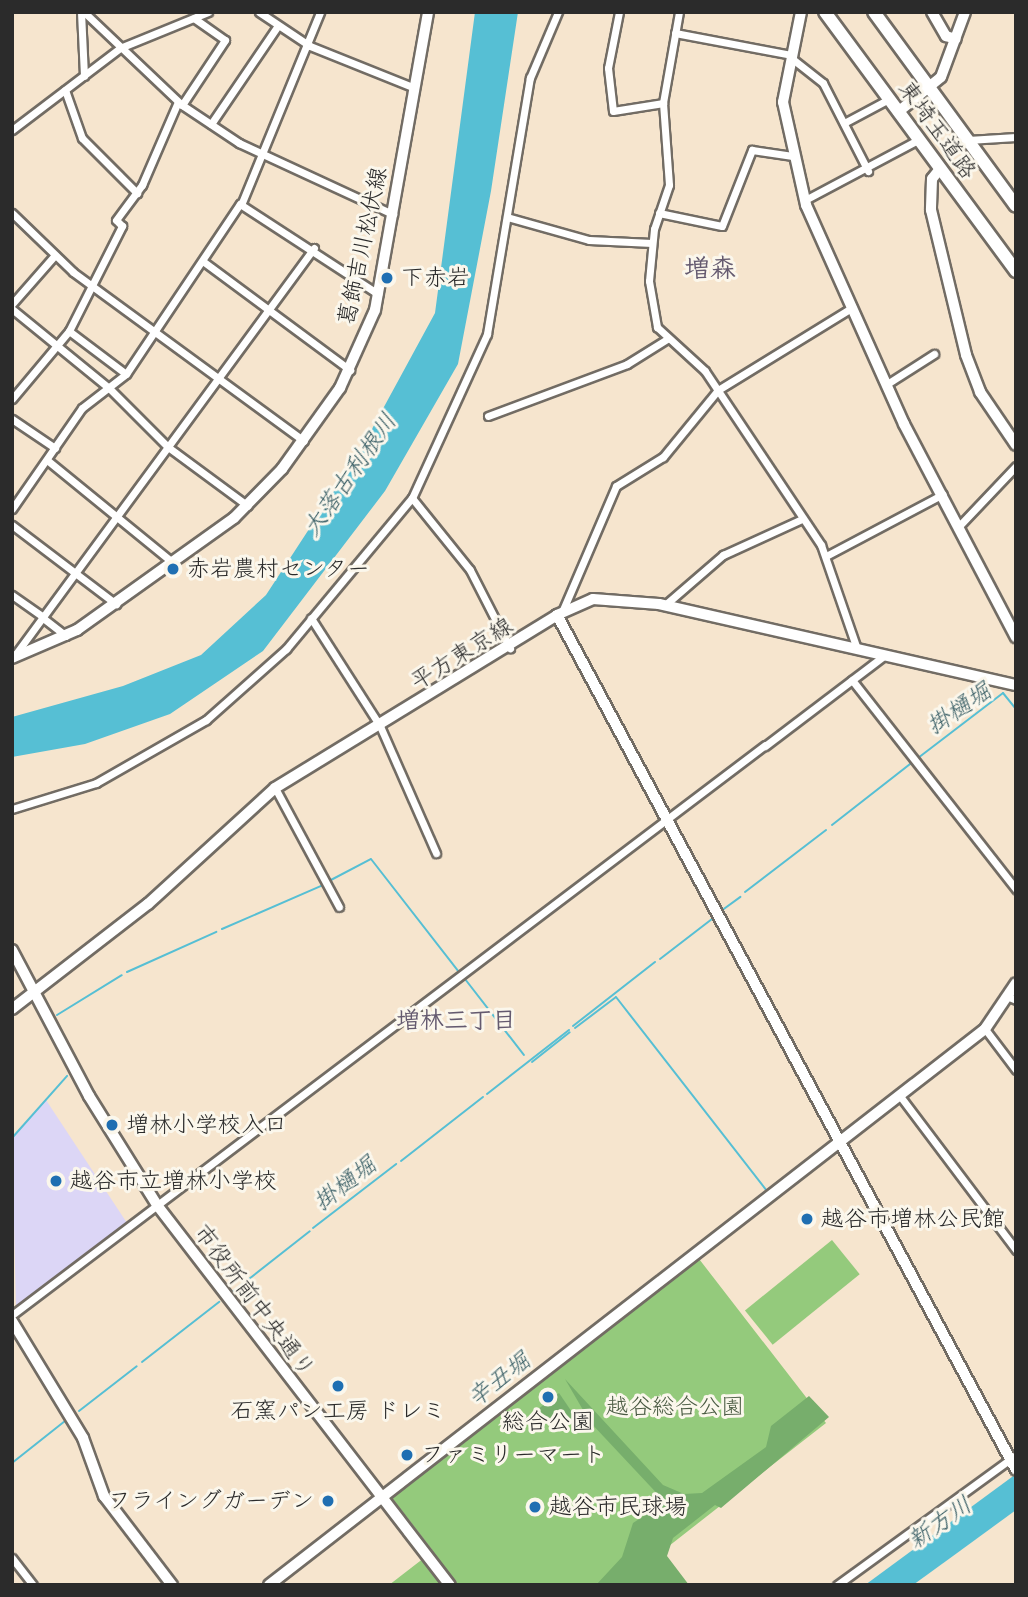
<!DOCTYPE html>
<meta charset="utf-8">
<style>
body{margin:0}
#map{position:relative;width:1028px;height:1597px;overflow:hidden;background:#f6e5ce;font-family:"Comic Neue","Klee One",sans-serif}
div>[style]{position:absolute}
[style*='--x']{left:calc(var(--x)*1px);top:calc(var(--y)*1px);width:calc(var(--w)*1px);rotate:calc(var(--a)*1deg)}
.built>*{inset:0;background:#dcd6f6}
.green>*{inset:0;background:#94ca7c;transform-origin:0 0}
.forest>*{inset:0;background:#77ae6c}
.water>*{inset:0;background:#56bfd4}
.stream>*{height:2px;margin:-1px;padding:0 1px;transform-origin:1px;border-radius:1px;background:#56bfd4}
.roads{filter:drop-shadow(2px 0 #726c64) drop-shadow(-2px 0 #726c64) drop-shadow(0 2px #726c64) drop-shadow(0 -2px #726c64)}
.street>*{height:7px;margin:-3.5px;padding:0 3.5px;transform-origin:3.5px;border-radius:3.5px;background:#fff}
.secondary>*{height:10px;margin:-5px;padding:0 5px;transform-origin:5px;border-radius:5px;background:#fff}
.primary>*{height:10px;margin:-5px;padding:0 5px;transform-origin:5px;border-radius:5px;background:#fff}
.highway>*{height:12px;margin:-6px;padding:0 6px;transform-origin:6px;border-radius:6px;background:#fff}
.dots>*{width:19px;height:19px;translate:-50% -50%;box-sizing:border-box;border:4px solid #fbf7ec;border-radius:50%}
span{translate:-50% -50%;white-space:nowrap;text-align:center;line-height:1.15;-webkit-text-stroke:6px #fbf7ec;paint-order:stroke}
.street-label{font-size:23px;color:#2b2b2b}
.poi-label{font-size:23px;color:#2b2b2b}
.left{translate:0 -50%;text-align:left}
.right{translate:-100% -50%;text-align:right}
.park-label{font-size:23px;color:#4a5b43}
.water-label{font-size:24px;color:#3a5f66;font-style:italic}
.neighbourhood-label{font-size:24px;color:#645a6f;font-weight:700}
.quarter-label{font-size:26px;color:#645a6f;font-weight:700}
.frame{position:absolute;inset:0;border:14px solid #2b2b2b;pointer-events:none}
</style>
<div id="map">
<div class="built">
<div style="clip-path:polygon(46px 1100px,127px 1223px,16px 1308px,12px 1139px)"></div>
</div>
<div class="green">
<div style="left:832px;top:1240px;width:44px;height:112px;rotate:51deg"></div>
<div style="clip-path:polygon(696px 1255px,826px 1423px,660px 1553px,684px 1585px,389px 1585px,433px 1551px,392px 1498px)"></div>
</div>
<div class="forest">
<div style="clip-path:polygon(565px 1379px,663px 1485px,684px 1494px,702px 1493px,766px 1447px,771px 1426px,809px 1396px,829px 1417px,721px 1508px,715px 1505px,673px 1538px,667px 1556px,689px 1585px,596px 1585px,622px 1557px,633px 1523px,665px 1502px,590px 1422px)"></div>
<div style="clip-path:polygon(559px 1393px,576px 1418px,520px 1423px)"></div>
</div>
<div class="water">
<div style="clip-path:polygon(475px 12px,518px 12px,491px 191px,458px 364px,385px 491px,263px 651px,170px 714px,85px 744px,12px 757px,12px 717px,123px 686px,201px 655px,266px 595px,360px 451px,435px 313px)"></div>
<div style="clip-path:polygon(1016px 1474px,1016px 1510px,953px 1556px,913px 1585px,865px 1585px)"></div>
</div>
<div class="stream">
<div style="--x:918;--y:758;--w:107;--a:-37.4"></div>
<div style="--x:1003;--y:693;--w:21;--a:51"></div>
<div style="--x:832;--y:825;--w:104;--a:-38"></div>
<div style="--x:329;--y:881;--w:47;--a:-27.6"></div>
<div style="--x:371;--y:859;--w:143;--a:52.1"></div>
<div style="--x:745;--y:892;--w:102;--a:-37.4"></div>
<div style="--x:721;--y:911;--w:24;--a:-36"></div>
<div style="--x:222;--y:929;--w:110;--a:-23.5"></div>
<div style="--x:660;--y:959;--w:66;--a:-37.6"></div>
<div style="--x:127;--y:972;--w:98;--a:-24.2"></div>
<div style="--x:465;--y:979;--w:96;--a:52.2"></div>
<div style="--x:57;--y:1015;--w:76;--a:-31.6"></div>
<div style="--x:573;--y:1026;--w:104;--a:-38"></div>
<div style="--x:575;--y:1028;--w:51;--a:-37.1"></div>
<div style="--x:616;--y:997;--w:246;--a:52.1"></div>
<div style="--x:767;--y:1191;--w:53;--a:-37.3"></div>
<div style="--x:532;--y:1062;--w:48;--a:-38.3"></div>
<div style="--x:487;--y:1094;--w:104;--a:-38"></div>
<div style="--x:12;--y:1138;--w:83;--a:-48.4"></div>
<div style="--x:813;--y:1156;--w:19;--a:-36"></div>
<div style="--x:401;--y:1161;--w:104;--a:-38"></div>
<div style="--x:313;--y:1228;--w:105;--a:-37.6"></div>
<div style="--x:706;--y:1240;--w:16;--a:-40"></div>
<div style="--x:231;--y:1293;--w:100;--a:-38.1"></div>
<div style="--x:555;--y:1356;--w:100;--a:-37.7"></div>
<div style="--x:142;--y:1362;--w:98;--a:-37.9"></div>
<div style="--x:79;--y:1411;--w:73;--a:-37.8"></div>
<div style="--x:468;--y:1424;--w:101;--a:-37.8"></div>
<div style="--x:12;--y:1463;--w:68;--a:-38.4"></div>
<div style="--x:401;--y:1476;--w:77;--a:-37.6"></div>
</div>
<div class="roads">
<div class="street">
<div style="--x:81;--y:12;--w:64;--a:87.3"></div>
<div style="--x:84;--y:12;--w:135;--a:43.5"></div>
<div style="--x:182;--y:105;--w:69;--a:33.7"></div>
<div style="--x:239;--y:143;--w:170;--a:24.8"></div>
<div style="--x:259;--y:12;--w:61;--a:33.7"></div>
<div style="--x:310;--y:46;--w:113;--a:21.8"></div>
<div style="--x:619;--y:12;--w:57;--a:101.1"></div>
<div style="--x:608;--y:68;--w:43;--a:83.4"></div>
<div style="--x:613;--y:111;--w:51;--a:-9.1"></div>
<div style="--x:679;--y:12;--w:92;--a:100"></div>
<div style="--x:663;--y:103;--w:82;--a:85.8"></div>
<div style="--x:669;--y:185;--w:46;--a:108.8"></div>
<div style="--x:654;--y:229;--w:52;--a:95.5"></div>
<div style="--x:649;--y:281;--w:47;--a:80.1"></div>
<div style="--x:657;--y:327;--w:65;--a:42.5"></div>
<div style="--x:705;--y:371;--w:209;--a:56.3"></div>
<div style="--x:821;--y:545;--w:110;--a:70.9"></div>
<div style="--x:675;--y:33;--w:118;--a:10.7"></div>
<div style="--x:790;--y:57;--w:42;--a:38.2"></div>
<div style="--x:823;--y:83;--w:99;--a:62.9"></div>
<div style="--x:65;--y:90;--w:51;--a:70.5"></div>
<div style="--x:82;--y:138;--w:78;--a:45"></div>
<div style="--x:182;--y:105;--w:78;--a:-56.5"></div>
<div style="--x:225;--y:40;--w:38;--a:-145"></div>
<div style="--x:844;--y:123;--w:51;--a:-28.1"></div>
<div style="--x:211;--y:124;--w:117;--a:-55.8"></div>
<div style="--x:12;--y:130;--w:136;--a:-37.2"></div>
<div style="--x:120;--y:48;--w:95;--a:-22.2"></div>
<div style="--x:968;--y:140;--w:48;--a:-3.6"></div>
<div style="--x:805;--y:200;--w:128;--a:-28"></div>
<div style="--x:241;--y:205;--w:209;--a:-67.7"></div>
<div style="--x:12;--y:213;--w:85;--a:44"></div>
<div style="--x:73;--y:272;--w:286;--a:36.2"></div>
<div style="--x:659;--y:213;--w:64;--a:11.7"></div>
<div style="--x:722;--y:226;--w:82;--a:-68.5"></div>
<div style="--x:752;--y:150;--w:41;--a:8.3"></div>
<div style="--x:507;--y:217;--w:85;--a:15.7"></div>
<div style="--x:589;--y:240;--w:63;--a:2.7"></div>
<div style="--x:204;--y:262;--w:182;--a:36.5"></div>
<div style="--x:12;--y:304;--w:65;--a:-48.7"></div>
<div style="--x:12;--y:309;--w:125;--a:39.2"></div>
<div style="--x:109;--y:388;--w:83;--a:45"></div>
<div style="--x:168;--y:447;--w:99;--a:36.4"></div>
<div style="--x:69;--y:331;--w:71;--a:37"></div>
<div style="--x:887;--y:384;--w:56;--a:-32.6"></div>
<div style="--x:12;--y:399;--w:89;--a:-50"></div>
<div style="--x:69;--y:331;--w:118;--a:-63.2"></div>
<div style="--x:122;--y:226;--w:8;--a:-135"></div>
<div style="--x:116;--y:220;--w:44;--a:-53.4"></div>
<div style="--x:142;--y:185;--w:90;--a:-66.6"></div>
<div style="--x:488;--y:416;--w:148;--a:-20.5"></div>
<div style="--x:627;--y:364;--w:47;--a:-32"></div>
<div style="--x:12;--y:419;--w:52;--a:34"></div>
<div style="--x:47;--y:460;--w:161;--a:39.2"></div>
<div style="--x:412;--y:498;--w:92;--a:51.1"></div>
<div style="--x:470;--y:570;--w:88;--a:62.9"></div>
<div style="--x:12;--y:509;--w:123;--a:-55.3"></div>
<div style="--x:82;--y:408;--w:56;--a:-37.7"></div>
<div style="--x:126;--y:374;--w:205;--a:-56.2"></div>
<div style="--x:240;--y:204;--w:165;--a:33.1"></div>
<div style="--x:12;--y:525;--w:131;--a:37.2"></div>
<div style="--x:960;--y:525;--w:81;--a:-46.5"></div>
<div style="--x:826;--y:556;--w:132;--a:-27.9"></div>
<div style="--x:12;--y:595;--w:38;--a:35"></div>
<div style="--x:665;--y:605;--w:77;--a:-40.8"></div>
<div style="--x:723;--y:555;--w:87;--a:-24.5"></div>
<div style="--x:562;--y:612;--w:137;--a:-66.8"></div>
<div style="--x:616;--y:486;--w:55;--a:-31.7"></div>
<div style="--x:663;--y:457;--w:87;--a:-50.6"></div>
<div style="--x:718;--y:390;--w:158;--a:-31.6"></div>
<div style="--x:43;--y:618;--w:29;--a:38"></div>
<div style="--x:311;--y:618;--w:128;--a:57.4"></div>
<div style="--x:380;--y:726;--w:139;--a:66.2"></div>
<div style="--x:15;--y:655;--w:505;--a:-53.7"></div>
<div style="--x:852;--y:680;--w:266;--a:51.9"></div>
<div style="--x:765;--y:746;--w:151;--a:-37.2"></div>
<div style="--x:275;--y:788;--w:135;--a:61.7"></div>
<div style="--x:12;--y:809;--w:88;--a:-17.2"></div>
<div style="--x:96;--y:783;--w:127;--a:-29.8"></div>
<div style="--x:206;--y:720;--w:107;--a:-41.6"></div>
<div style="--x:286;--y:649;--w:197;--a:-50.2"></div>
<div style="--x:412;--y:498;--w:180;--a:-65.4"></div>
<div style="--x:487;--y:334;--w:260;--a:-80.5"></div>
<div style="--x:530;--y:78;--w:72;--a:-67"></div>
<div style="--x:1009;--y:997;--w:8;--a:23"></div>
<div style="--x:985;--y:1029;--w:51;--a:52.9"></div>
<div style="--x:900;--y:1096;--w:193;--a:53"></div>
<div style="--x:12;--y:1315;--w:944;--a:-37.12"></div>
<div style="--x:12;--y:1558;--w:34;--a:52"></div>
<div style="--x:837;--y:1585;--w:221;--a:-36"></div>
</div>
<div class="secondary">
<div style="--x:801;--y:12;--w:92;--a:101.3"></div>
<div style="--x:783;--y:102;--w:106;--a:77.4"></div>
<div style="--x:806;--y:205;--w:240;--a:65.9"></div>
<div style="--x:904;--y:424;--w:241;--a:62.3"></div>
<div style="--x:932;--y:12;--w:28;--a:60"></div>
<div style="--x:946;--y:36;--w:10;--a:17"></div>
<div style="--x:898;--y:112;--w:55;--a:-39.1"></div>
<div style="--x:941;--y:77;--w:69;--a:-69.7"></div>
<div style="--x:939;--y:170;--w:11;--a:128"></div>
<div style="--x:932;--y:179;--w:31;--a:92"></div>
<div style="--x:931;--y:210;--w:149;--a:76.4"></div>
<div style="--x:966;--y:355;--w:40;--a:69"></div>
<div style="--x:980;--y:392;--w:64;--a:55.8"></div>
<div style="--x:557;--y:615;--w:970;--a:61.77"></div>
<div style="--x:12;--y:950;--w:165;--a:62.2"></div>
<div style="--x:89;--y:1096;--w:128;--a:58"></div>
<div style="--x:157;--y:1205;--w:480;--a:52.4"></div>
<div style="--x:12;--y:1009;--w:172;--a:-37.7"></div>
<div style="--x:148;--y:904;--w:172;--a:-42.4"></div>
<div style="--x:275;--y:788;--w:331;--a:-31.5"></div>
<div style="--x:557;--y:615;--w:39;--a:-24"></div>
<div style="--x:593;--y:599;--w:66;--a:4.3"></div>
<div style="--x:659;--y:604;--w:366;--a:12.8"></div>
<div style="--x:12;--y:1321;--w:137;--a:58.7"></div>
<div style="--x:83;--y:1438;--w:62;--a:70.1"></div>
<div style="--x:104;--y:1496;--w:112;--a:52.6"></div>
<div style="--x:269;--y:1585;--w:907;--a:-37.83"></div>
<div style="--x:985;--y:1029;--w:55;--a:-56"></div>
</div>
<div class="primary">
<div style="--x:12;--y:658;--w:71;--a:-23.3"></div>
<div style="--x:77;--y:630;--w:193;--a:-35.5"></div>
<div style="--x:234;--y:518;--w:69;--a:-45.6"></div>
<div style="--x:282;--y:469;--w:100;--a:-54.4"></div>
<div style="--x:340;--y:388;--w:85;--a:-65.8"></div>
<div style="--x:375;--y:310;--w:303;--a:-79.9"></div>
</div>
<div class="highway">
<div style="--x:825;--y:12;--w:322;--a:53.6"></div>
<div style="--x:874;--y:12;--w:240;--a:53.8"></div>
</div>
</div>
<div class="dots">
<div style="left:387px;top:278px;background:#1f6fb2"></div>
<div style="left:173px;top:569px;background:#1f6fb2"></div>
<div style="left:112px;top:1125px;background:#1f6fb2"></div>
<div style="left:56px;top:1181px;background:#1f6fb2"></div>
<div style="left:807px;top:1219px;background:#1f6fb2"></div>
<div style="left:338px;top:1386px;background:#1f6fb2"></div>
<div style="left:548px;top:1397px;background:#1f6fb2"></div>
<div style="left:407px;top:1455px;background:#1f6fb2"></div>
<div style="left:328px;top:1501px;background:#1f6fb2"></div>
<div style="left:535px;top:1507px;background:#1f6fb2"></div>
</div>
<div class="street-label">
<span style="left:937px;top:130px;rotate:54deg">東埼玉道路</span>
<span style="left:363px;top:246px;rotate:-78deg">葛飾吉川松伏線</span>
<span style="left:462px;top:654px;rotate:-32deg">平方東京線</span>
<span style="left:254px;top:1301px;rotate:53deg">市役所前中央通り</span>
</div>
<div class="poi-label">
<span class="left" style="left:401px;top:278px">下赤岩</span>
<span class="left" style="left:187px;top:569px">赤岩農村センター</span>
<span class="left" style="left:126px;top:1125px">増林小学校入口</span>
<span class="left" style="left:70px;top:1181px">越谷市立増林小学校</span>
<span class="left" style="left:821px;top:1219px">越谷市増林公民館</span>
<span style="left:338px;top:1411px">石窯パン工房 ドレミ</span>
<span style="left:548px;top:1422px">総合公園</span>
<span class="left" style="left:421px;top:1455px">ファミリーマート</span>
<span class="right" style="left:314px;top:1501px">フライングガーデン</span>
<span class="left" style="left:549px;top:1507px">越谷市民球場</span>
</div>
<div class="park-label">
<span style="left:675px;top:1407px">越谷総合公園</span>
</div>
<div class="water-label">
<span style="left:350px;top:475px;rotate:-55deg">大落古利根川</span>
<span style="left:959px;top:709px;rotate:-34deg">掛樋堀</span>
<span style="left:345px;top:1184px;rotate:-38deg">掛樋堀</span>
<span style="left:499px;top:1380px;rotate:-38deg">辛丑堀</span>
<span style="left:940px;top:1523px;rotate:-35deg">新方川</span>
</div>
<div class="neighbourhood-label">
<span style="left:456px;top:1021px">増林三丁目</span>
</div>
<div class="quarter-label">
<span style="left:710px;top:270px">増森</span>
</div>
<div class="frame"></div>
</div>
